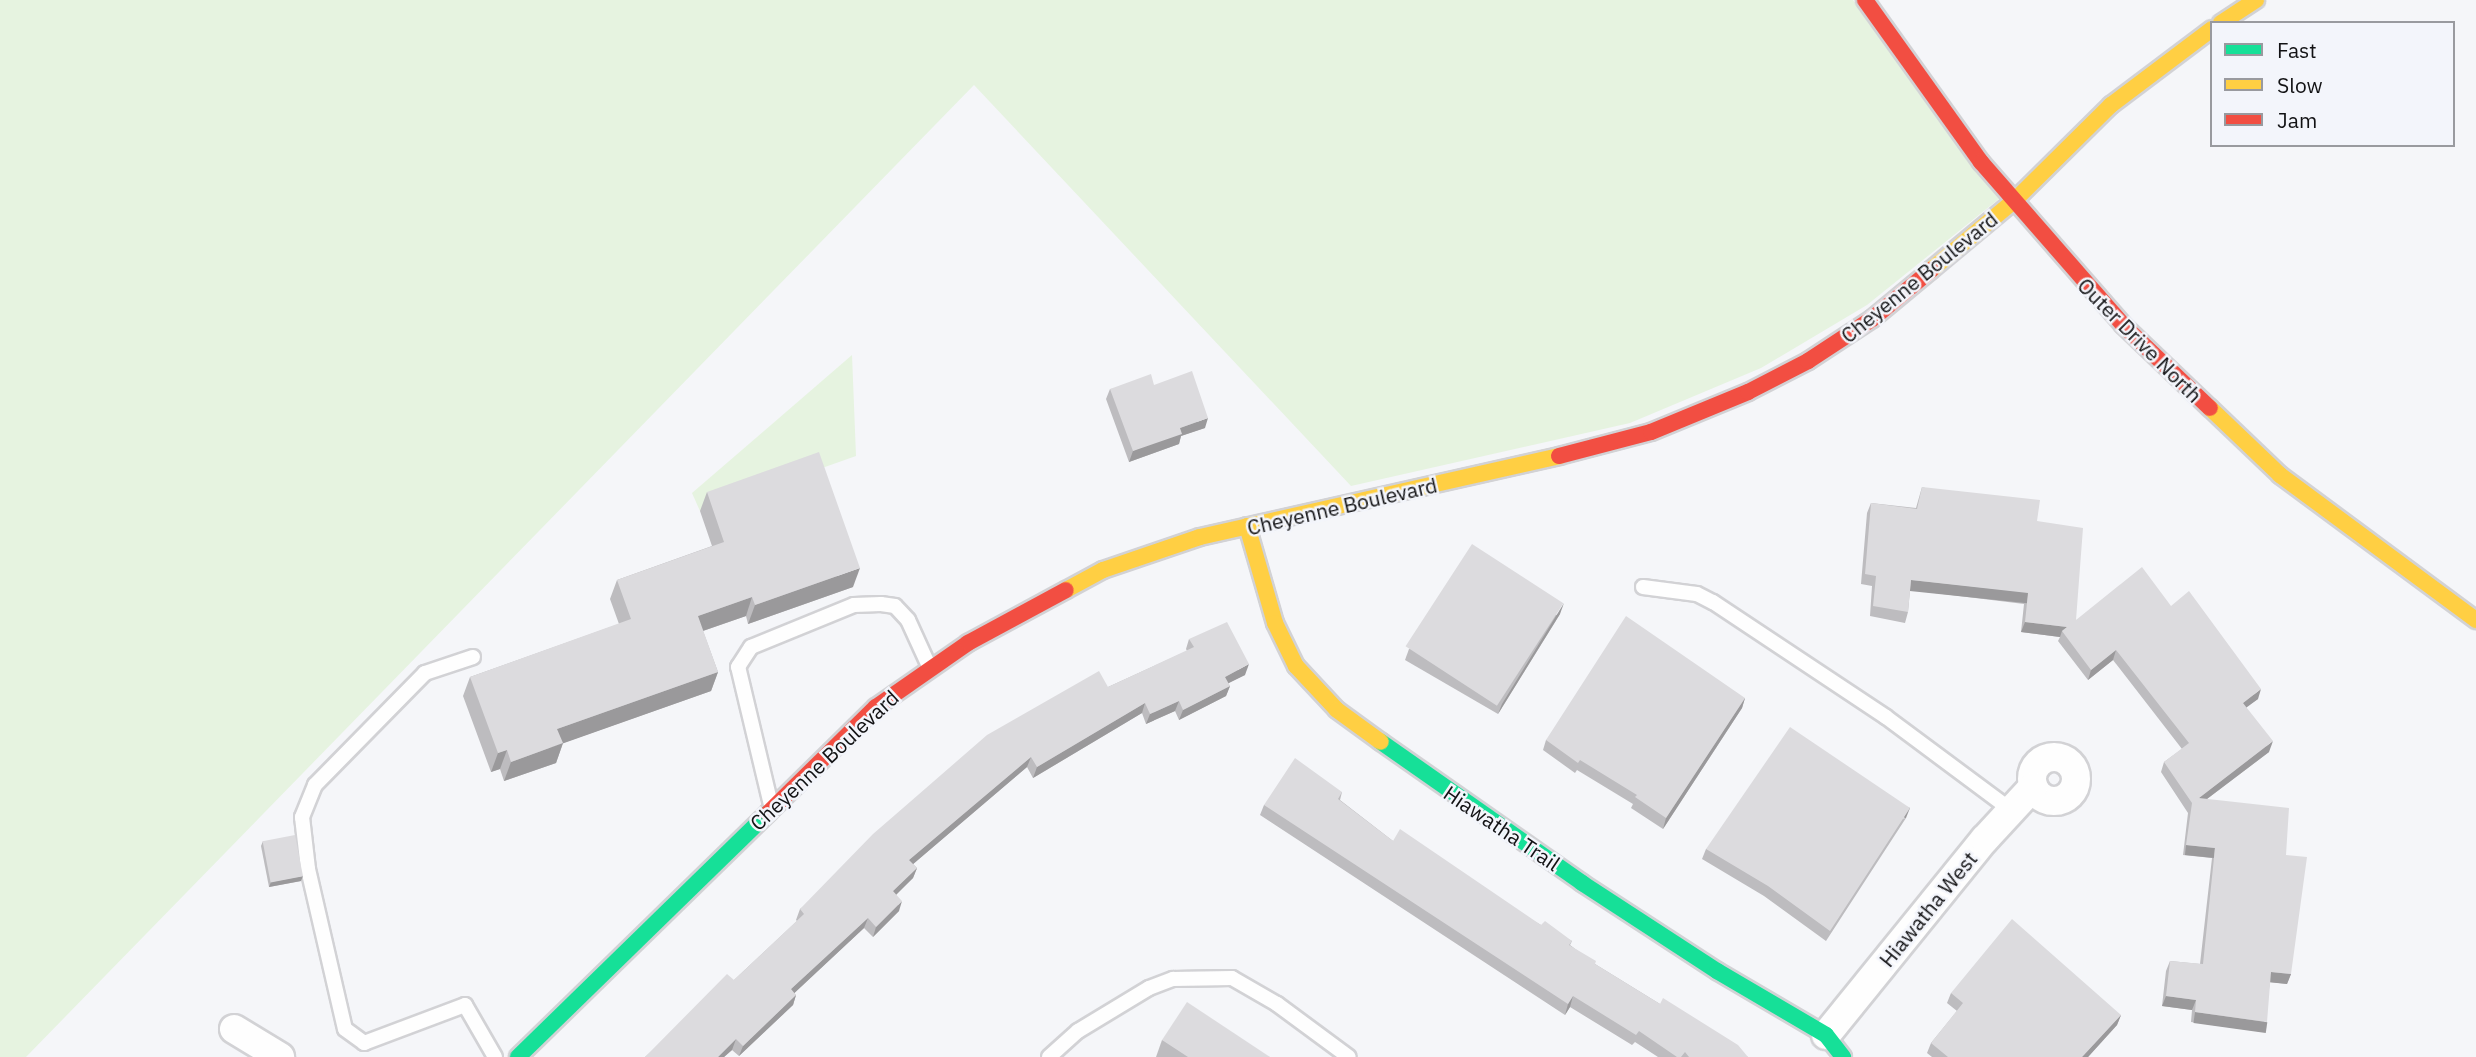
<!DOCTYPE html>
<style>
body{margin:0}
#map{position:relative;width:2476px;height:1057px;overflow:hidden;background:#f5f6f9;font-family:"IBM Plex Sans",sans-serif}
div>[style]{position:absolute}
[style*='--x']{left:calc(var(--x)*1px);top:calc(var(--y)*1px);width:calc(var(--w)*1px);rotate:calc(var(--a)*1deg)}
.green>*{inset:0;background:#e6f3e0}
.roads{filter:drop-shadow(2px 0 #d2d2d5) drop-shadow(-2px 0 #d2d2d5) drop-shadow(0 2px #d2d2d5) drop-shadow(0 -2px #d2d2d5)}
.lane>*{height:14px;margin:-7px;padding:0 7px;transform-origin:7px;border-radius:7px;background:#fefefe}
.street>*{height:28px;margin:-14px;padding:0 14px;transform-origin:14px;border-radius:14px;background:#fefefe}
.street>.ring{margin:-14px;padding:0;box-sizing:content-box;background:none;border:28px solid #fefefe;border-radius:50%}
.fast>*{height:16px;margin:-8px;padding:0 8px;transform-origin:8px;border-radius:8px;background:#16e098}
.slow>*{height:16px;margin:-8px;padding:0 8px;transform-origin:8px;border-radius:8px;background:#ffcf43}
.jam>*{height:16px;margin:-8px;padding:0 8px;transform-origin:8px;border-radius:8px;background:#f24e42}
.wall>*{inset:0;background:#bdbcbf}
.shaded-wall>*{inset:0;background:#9a999b;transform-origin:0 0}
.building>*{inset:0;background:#dcdbde;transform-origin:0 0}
span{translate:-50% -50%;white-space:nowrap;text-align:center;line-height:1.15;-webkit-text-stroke:5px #f3f5fb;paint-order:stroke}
.street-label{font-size:21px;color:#121214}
.legend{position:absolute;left:2210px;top:21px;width:245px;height:126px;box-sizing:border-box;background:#f3f5fb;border:2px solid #999a9f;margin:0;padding:9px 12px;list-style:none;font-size:21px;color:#121214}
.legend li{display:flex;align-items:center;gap:14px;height:35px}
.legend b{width:35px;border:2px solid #999a9f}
</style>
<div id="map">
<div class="green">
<div style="clip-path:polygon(0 0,1853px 0,2000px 198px,1867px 305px,1761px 368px,1630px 423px,1351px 486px,974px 85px,26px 1057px,0 1057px)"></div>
<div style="clip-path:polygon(852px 355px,856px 456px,700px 511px,692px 493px)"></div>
</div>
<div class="roads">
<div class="lane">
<div style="--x:1643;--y:587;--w:54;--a:7.4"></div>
<div style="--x:1697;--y:594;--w:18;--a:27"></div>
<div style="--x:1713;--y:602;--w:208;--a:33.6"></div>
<div style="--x:1886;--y:717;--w:156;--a:36.6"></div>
<div style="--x:473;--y:657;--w:51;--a:161.6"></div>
<div style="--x:425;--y:673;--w:157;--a:134.5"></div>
<div style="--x:315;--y:785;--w:35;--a:112"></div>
<div style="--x:302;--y:817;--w:52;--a:83.4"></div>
<div style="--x:308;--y:869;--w:164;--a:77"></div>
<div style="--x:345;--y:1029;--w:24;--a:36"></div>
<div style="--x:364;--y:1043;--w:108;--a:-20.6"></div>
<div style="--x:465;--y:1005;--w:60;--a:60"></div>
<div style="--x:771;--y:805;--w:142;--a:-103.4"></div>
<div style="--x:738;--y:667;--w:24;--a:-57"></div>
<div style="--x:751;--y:647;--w:111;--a:-22.2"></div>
<div style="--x:854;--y:605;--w:27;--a:-2"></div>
<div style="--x:881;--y:604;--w:14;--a:8"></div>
<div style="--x:895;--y:606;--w:19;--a:47"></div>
<div style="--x:908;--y:620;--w:51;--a:65.5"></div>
<div style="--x:1049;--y:1057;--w:39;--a:-42"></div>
<div style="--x:1078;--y:1031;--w:83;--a:-31.2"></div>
<div style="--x:1149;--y:988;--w:26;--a:-21"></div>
<div style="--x:1173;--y:979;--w:59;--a:-1"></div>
<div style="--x:1232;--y:978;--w:52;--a:30"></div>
<div style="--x:1277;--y:1004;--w:89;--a:36.4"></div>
</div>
<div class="street">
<div class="ring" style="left:2032px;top:757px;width:16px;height:16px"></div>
<div style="--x:234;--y:1029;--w:54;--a:31.3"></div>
<div style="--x:1826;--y:1035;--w:252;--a:-51"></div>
<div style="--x:1985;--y:839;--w:71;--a:-47.3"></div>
</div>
<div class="fast">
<div style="--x:1381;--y:742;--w:246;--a:35"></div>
<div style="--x:1582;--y:883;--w:161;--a:33.1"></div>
<div style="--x:1717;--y:971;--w:126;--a:30.4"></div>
<div style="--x:1826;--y:1035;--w:28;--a:52"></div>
<div style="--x:518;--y:1057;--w:349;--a:-44.3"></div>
</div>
<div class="slow">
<div style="--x:2221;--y:23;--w:42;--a:-33.3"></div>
<div style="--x:1931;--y:270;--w:109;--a:-39.8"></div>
<div style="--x:2015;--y:200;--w:135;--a:-44.7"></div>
<div style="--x:2111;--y:105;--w:126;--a:-37"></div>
<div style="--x:2210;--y:408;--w:97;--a:43.7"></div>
<div style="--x:2280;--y:475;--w:244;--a:36.5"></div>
<div style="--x:1247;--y:526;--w:101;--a:73.9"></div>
<div style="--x:1275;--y:623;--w:48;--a:64"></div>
<div style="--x:1296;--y:666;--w:60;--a:47"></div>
<div style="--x:1337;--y:710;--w:54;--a:36"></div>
<div style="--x:1066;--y:590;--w:42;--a:-28.4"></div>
<div style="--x:1103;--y:570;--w:102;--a:-18.8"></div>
<div style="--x:1200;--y:537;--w:368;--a:-12.7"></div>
</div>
<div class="jam">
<div style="--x:1865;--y:0;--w:199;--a:54.4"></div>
<div style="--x:1981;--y:162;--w:216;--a:48.9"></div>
<div style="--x:2123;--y:325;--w:120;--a:43.7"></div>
<div style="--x:1559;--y:456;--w:95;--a:-14.6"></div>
<div style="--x:1651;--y:432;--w:105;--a:-22.4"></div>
<div style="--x:1748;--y:392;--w:68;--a:-27.3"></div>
<div style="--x:1808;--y:361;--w:77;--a:-33.3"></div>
<div style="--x:1872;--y:319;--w:77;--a:-39.7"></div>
<div style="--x:768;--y:813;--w:151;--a:-44.5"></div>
<div style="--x:876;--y:707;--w:112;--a:-34.8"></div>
<div style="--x:968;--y:643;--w:111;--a:-28.4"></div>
</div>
</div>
<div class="wall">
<div style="clip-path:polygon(1154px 385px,1205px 428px,1181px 436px,1179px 444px,1129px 462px,1106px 399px,1110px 389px)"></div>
<div style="clip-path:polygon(1922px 487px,2037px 521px,2076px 620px,2171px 606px,2258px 699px,2246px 707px,2269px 752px,2207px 799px,2286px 855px,2291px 974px,2287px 984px,2270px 982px,2263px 1032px,2191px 1022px,2192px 1010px,2162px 1006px,2166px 971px,2170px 961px,2200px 964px,2212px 858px,2183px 855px,2188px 813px,2161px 772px,2164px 762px,2182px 749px,2113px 660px,2088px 680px,2058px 641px,2060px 637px,2021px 632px,2024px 604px,1910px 590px,1908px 612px,1905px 623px,1870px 616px,1872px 586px,1861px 584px,1867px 513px,1871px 503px,1916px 508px)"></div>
<div style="clip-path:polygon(707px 492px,853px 587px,748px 624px,746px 616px,703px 631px,718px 672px,711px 691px,563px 743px,556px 763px,504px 781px,500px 769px,491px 772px,463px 696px,470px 677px,619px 624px,610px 599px,617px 580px,712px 546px,700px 511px)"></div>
<div style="clip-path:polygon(1560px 614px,1498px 714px,1405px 660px,1409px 649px)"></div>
<div style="clip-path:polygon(1189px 639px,1245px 675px,1228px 683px,1230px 686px,1226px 696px,1179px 720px,1175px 711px,1146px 724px,1142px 713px,1033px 778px,1027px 767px,913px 864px,917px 868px,913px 878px,896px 894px,899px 911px,873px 937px,864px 928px,794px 993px,796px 995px,793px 1005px,739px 1056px,732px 1050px,724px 1057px,645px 1057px,734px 980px,797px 921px,796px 920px,800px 909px,1108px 687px,1187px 651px,1186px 649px)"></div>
<div style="clip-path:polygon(1745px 698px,1742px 708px,1663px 829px,1631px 808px,1633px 804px,1577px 770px,1575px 773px,1543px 750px,1546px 740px)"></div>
<div style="clip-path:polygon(1342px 792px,1340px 800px,1393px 841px,1541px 925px,1572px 941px,1570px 945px,1595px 964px,1660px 1004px,1748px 1057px,1658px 1057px,1635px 1042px,1632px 1045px,1570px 1007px,1565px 1015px,1260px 815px,1264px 805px)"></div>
<div style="clip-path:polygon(1906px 818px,1826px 941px,1764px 896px,1702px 859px,1706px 849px)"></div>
<div style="clip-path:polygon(263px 841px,301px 881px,269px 887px,261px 846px)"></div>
<div style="clip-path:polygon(1951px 993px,2121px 1015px,2117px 1025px,2088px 1057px,1932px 1057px,1927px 1053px,1931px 1043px,1957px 1011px,1947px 1003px)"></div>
<div style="clip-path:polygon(1162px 1040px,1270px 1057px,1156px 1057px)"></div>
</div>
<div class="shaded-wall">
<div style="clip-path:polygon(1208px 418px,1205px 428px,1181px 436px,1179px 444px,1129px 462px,1133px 451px,1180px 428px)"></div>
<div style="clip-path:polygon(860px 568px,853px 587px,748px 624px,755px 605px)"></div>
<div style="left:1911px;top:580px;width:118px;height:11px;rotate:6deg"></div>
<div style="clip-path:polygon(752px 597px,746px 616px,691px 635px,698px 616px)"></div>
<div style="clip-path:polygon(1564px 603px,1560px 614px,1498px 714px,1502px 704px)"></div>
<div style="clip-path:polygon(2025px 622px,2067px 627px,2062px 631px,2060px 637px,2021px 632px)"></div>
<div style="clip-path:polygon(2116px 650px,2113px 660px,2088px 680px,2091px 670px)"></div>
<div style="clip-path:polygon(1249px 664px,1245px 675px,1221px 687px,1225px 677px)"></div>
<div style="clip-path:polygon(718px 672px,711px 691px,550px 748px,557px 729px)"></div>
<div style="clip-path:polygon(1230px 686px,1226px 696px,1179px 720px,1183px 710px)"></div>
<div style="clip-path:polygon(2261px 689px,2258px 699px,2239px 713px,2243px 703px)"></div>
<div style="clip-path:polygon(1745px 698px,1742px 708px,1663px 829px,1666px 818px)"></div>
<div style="clip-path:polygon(1179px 701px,1175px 711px,1146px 724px,1150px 714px)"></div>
<div style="clip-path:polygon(1145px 703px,1142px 713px,1033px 778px,1037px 767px)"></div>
<div style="clip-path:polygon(2273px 741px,2269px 752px,2195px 808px,2199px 798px)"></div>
<div style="clip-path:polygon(563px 743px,556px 763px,504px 781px,511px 762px)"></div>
<div style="clip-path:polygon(507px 750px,500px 769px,491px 772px,498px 753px)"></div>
<div style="clip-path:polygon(1031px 757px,1027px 767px,905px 871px,909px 860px)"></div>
<div style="left:1910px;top:808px;width:11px;height:147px;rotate:112deg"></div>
<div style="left:2186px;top:845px;width:29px;height:10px;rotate:6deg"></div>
<div style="clip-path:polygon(917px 868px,913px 878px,890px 901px,893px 891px)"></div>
<div style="clip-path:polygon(303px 876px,301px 881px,269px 887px,271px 882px)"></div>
<div style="clip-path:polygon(902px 901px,899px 911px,873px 937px,876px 927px)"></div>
<div style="clip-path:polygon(868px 918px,864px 928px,787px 1000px,791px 989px)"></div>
<div style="clip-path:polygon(2271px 972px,2291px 974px,2287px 984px,2267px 982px)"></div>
<div style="clip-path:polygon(796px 995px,793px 1005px,739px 1056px,743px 1046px)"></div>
<div style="clip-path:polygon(1573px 996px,1570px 1007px,1565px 1015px,1568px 1004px)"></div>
<div style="clip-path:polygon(2166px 996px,2196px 1000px,2192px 1010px,2162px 1006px)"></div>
<div style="left:2195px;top:1012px;width:73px;height:11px;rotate:8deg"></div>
<div style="clip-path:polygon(2121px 1015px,2117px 1025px,2088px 1057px,2082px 1057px)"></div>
<div style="clip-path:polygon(736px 1039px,732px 1050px,724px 1057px,718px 1057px)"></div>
</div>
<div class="building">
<div style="clip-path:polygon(1192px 371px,1208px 418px,1180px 428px,1182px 434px,1133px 451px,1110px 389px,1151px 374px,1154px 385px)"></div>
<div style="clip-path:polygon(819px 452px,860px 568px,755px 605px,752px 597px,698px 616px,718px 672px,557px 729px,563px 743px,511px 762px,507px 750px,498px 753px,470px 677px,631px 619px,617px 580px,724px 542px,707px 492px)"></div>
<div style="clip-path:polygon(1922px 487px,2040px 500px,2037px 521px,2083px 528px,2076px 620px,2142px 567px,2171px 606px,2189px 591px,2261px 689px,2243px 703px,2273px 741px,2199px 798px,2289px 808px,2286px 855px,2307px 857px,2291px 974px,2271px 972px,2267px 1022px,2195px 1012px,2196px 1000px,2166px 996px,2170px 961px,2203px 964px,2215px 848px,2186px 845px,2192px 803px,2164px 762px,2189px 743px,2116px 650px,2091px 670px,2062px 631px,2067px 627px,2025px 622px,2028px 593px,1911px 580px,1908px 612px,1873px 606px,1876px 576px,1865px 574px,1871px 503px,1917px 509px)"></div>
<div style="left:1472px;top:544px;width:109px;height:122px;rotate:33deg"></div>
<div style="clip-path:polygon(1626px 616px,1745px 698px,1666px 818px,1635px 797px,1637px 795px,1580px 760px,1578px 763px,1546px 740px)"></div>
<div style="clip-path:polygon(1227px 622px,1249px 664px,1225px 677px,1230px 686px,1183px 710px,1179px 701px,1150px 714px,1145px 703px,1037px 767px,1031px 757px,909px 860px,917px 868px,893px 891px,902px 901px,876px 927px,868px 918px,791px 989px,796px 995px,743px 1046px,736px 1039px,718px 1057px,645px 1057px,727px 974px,734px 980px,804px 914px,800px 909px,873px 834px,987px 735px,1099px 671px,1108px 687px,1194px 647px,1189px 639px)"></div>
<div style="clip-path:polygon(1790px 727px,1910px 808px,1830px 931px,1768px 886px,1706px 849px)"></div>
<div style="clip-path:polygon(1295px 758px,1342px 792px,1338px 799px,1393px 841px,1400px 829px,1541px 925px,1545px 921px,1572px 941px,1569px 945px,1596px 961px,1595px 964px,1660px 1004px,1663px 998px,1738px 1045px,1748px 1057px,1689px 1057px,1685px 1052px,1681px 1057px,1677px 1057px,1639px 1031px,1636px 1035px,1573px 996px,1568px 1004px,1264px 805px)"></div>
<div style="left:295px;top:835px;width:42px;height:33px;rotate:79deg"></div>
<div style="clip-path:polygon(2012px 919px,2121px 1015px,2082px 1057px,1948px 1057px,1931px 1043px,1963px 1003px,1951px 993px)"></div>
<div style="clip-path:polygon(1187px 1002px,1270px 1057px,1188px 1057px,1162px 1040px)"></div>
</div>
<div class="street-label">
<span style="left:1919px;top:277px;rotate:-39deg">Cheyenne Boulevard</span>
<span style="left:2140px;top:340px;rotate:45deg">Outer Drive North</span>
<span style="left:1342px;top:506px;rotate:-13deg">Cheyenne Boulevard</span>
<span style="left:824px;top:760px;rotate:-43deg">Cheyenne Boulevard</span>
<span style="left:1502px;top:828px;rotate:34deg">Hiawatha Trail</span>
<span style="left:1928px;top:909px;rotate:-51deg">Hiawatha West</span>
</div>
<ul class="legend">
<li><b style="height:9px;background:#16e098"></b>Fast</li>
<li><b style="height:9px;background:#ffcf43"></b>Slow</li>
<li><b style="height:9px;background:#f24e42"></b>Jam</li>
</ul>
</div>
